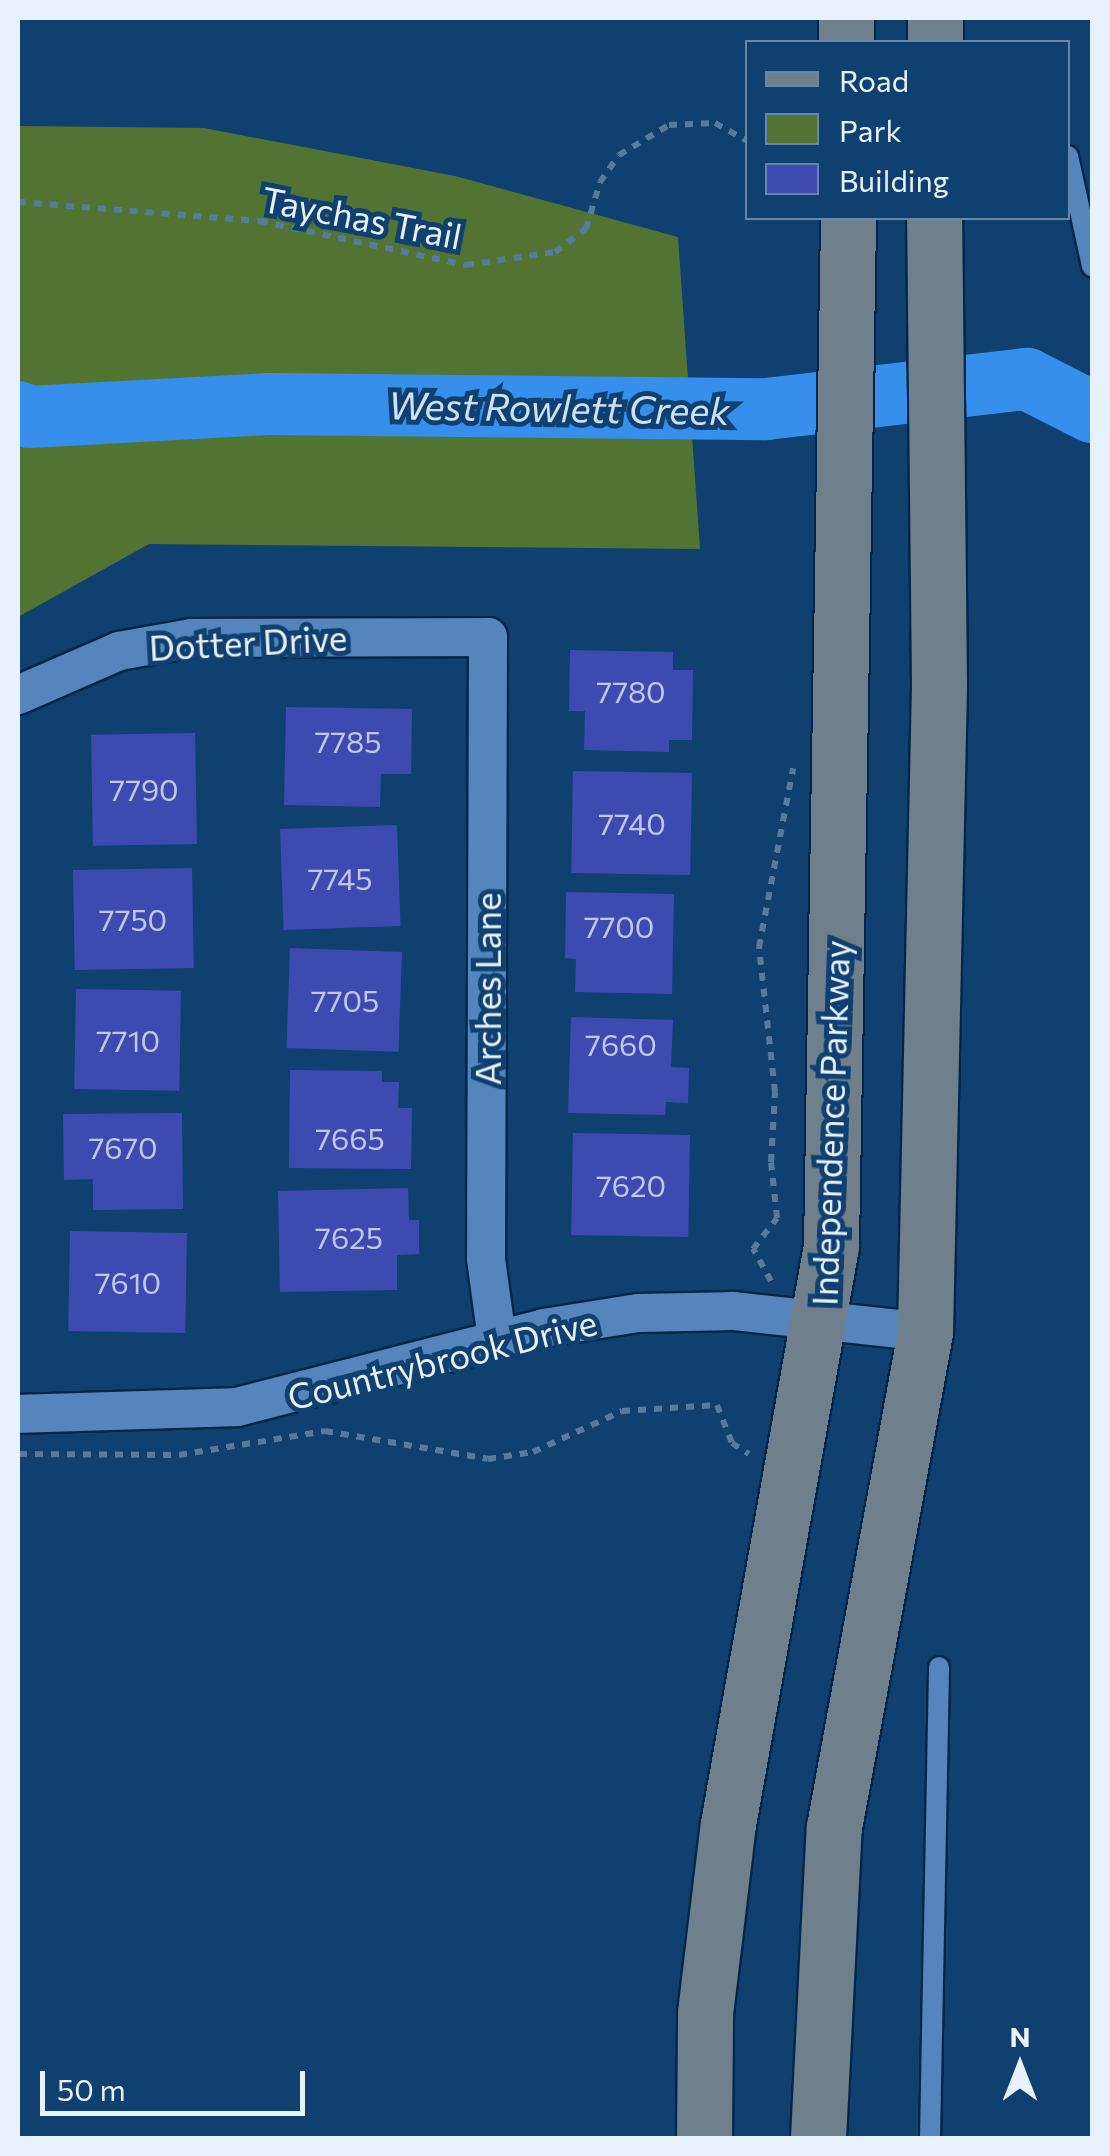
<!DOCTYPE html>
<style>
body{margin:0}
#map{position:relative;width:1110px;height:2156px;overflow:hidden;background:#0f4070;font-family:Commissioner,sans-serif}
div>[style]{position:absolute}
[style*='--x']{left:calc(var(--x)*1px);top:calc(var(--y)*1px);width:calc(var(--w)*1px);rotate:calc(var(--a)*1deg)}
.green>*{inset:0;background:#517433}
.river>*{height:62px;margin:-31px;padding:0 31px;transform-origin:31px;border-radius:31px;background:#358feb}
.building>*{inset:0;background:#3d4bb1;transform-origin:0 0}
.path>*{height:6px;margin-top:-3px;transform-origin:0;background:repeating-linear-gradient(90deg,#577b9f 0 8px,transparent 0 16px)}
.roads{filter:drop-shadow(2px 0 #02264a) drop-shadow(-2px 0 #02264a) drop-shadow(0 2px #02264a) drop-shadow(0 -2px #02264a)}
.service>*{height:20px;margin:-10px;padding:0 10px;transform-origin:10px;border-radius:10px;background:#5585bb}
.minor>*{height:38px;margin:-19px;padding:0 19px;transform-origin:19px;border-radius:19px;background:#5585bb}
.secondary>*{height:55px;margin:-27.5px;padding:0 27.5px;transform-origin:27.5px;border-radius:27.5px;background:#6f808c}
span{translate:-50% -50%;white-space:nowrap;text-align:center;line-height:1.15;-webkit-text-stroke:10px #0f4070;paint-order:stroke}
.number-label{font-size:30px;color:#bdc8eb}
.number-label span{-webkit-text-stroke-width:0}
.street-label{font-size:35px;color:#e8f2fe}
.water-label{font-size:38px;color:#cce0f7;font-style:italic}
.frame{position:absolute;inset:0;border:20px solid #e8f2fe;pointer-events:none}
.legend{position:absolute;left:745px;top:40px;width:325px;height:180px;box-sizing:border-box;background:#0f4070;border:2px solid #6687a9;margin:0;padding:12px 18px;list-style:none;font-size:30px;color:#e8f2fe}
.legend li{display:flex;align-items:center;gap:20px;height:50px}
.legend b{width:50px;border:2px solid #6687a9}
.north{position:absolute;left:970px;top:2016px;width:100px;height:100px;-webkit-text-stroke:8px #0f4070;paint-order:stroke;rotate:0deg;font-size:28px;font-weight:700;line-height:40px;text-align:center;color:#e8f2fe}
.north::after{content:'';display:block;margin:auto;width:35px;height:45px;background:#e8f2fe;clip-path:polygon(50% 0,100% 100%,50% 72%,0 100%)}
.scale{position:absolute;left:40px;top:2071px;width:265px;height:45px;box-sizing:border-box;border:5px solid #e8f2fe;border-top:0;padding-left:12px;font-size:30px;line-height:35px;white-space:nowrap;color:#e8f2fe;-webkit-text-stroke:8px #0f4070;paint-order:stroke}
</style>
<div id="map">
<div class="green">
<div style="clip-path:polygon(18px 126px,204px 128px,455px 176px,678px 237px,700px 549px,149px 544px,18px 617px)"></div>
</div>
<div class="river">
<div style="--x:18;--y:412;--w:12;--a:24"></div>
<div style="--x:29;--y:417;--w:240;--a:-3.1"></div>
<div style="--x:269;--y:404;--w:497;--a:0.6"></div>
<div style="--x:766;--y:409;--w:263;--a:-6.6"></div>
<div style="--x:1027;--y:379;--w:73;--a:26.9"></div>
</div>
<div class="building">
<div style="clip-path:polygon(570px 650px,673px 652px,673px 670px,693px 670px,692px 740px,669px 740px,669px 752px,584px 750px,585px 711px,569px 711px)"></div>
<div style="clip-path:polygon(286px 707px,412px 709px,411px 774px,381px 774px,380px 807px,284px 805px)"></div>
<div style="left:195px;top:733px;width:111px;height:104px;rotate:89deg"></div>
<div style="left:573px;top:771px;width:119px;height:102px;rotate:1deg"></div>
<div style="left:397px;top:825px;width:101px;height:117px;rotate:88deg"></div>
<div style="left:192px;top:868px;width:100px;height:119px;rotate:89deg"></div>
<div style="clip-path:polygon(566px 892px,674px 894px,672px 994px,575px 992px,576px 959px,565px 958px)"></div>
<div style="left:290px;top:948px;width:112px;height:100px;rotate:2deg"></div>
<div style="left:76px;top:989px;width:105px;height:100px;rotate:1deg"></div>
<div style="clip-path:polygon(571px 1017px,673px 1020px,671px 1067px,689px 1068px,688px 1103px,666px 1102px,665px 1115px,568px 1113px)"></div>
<div style="clip-path:polygon(290px 1070px,382px 1071px,382px 1082px,399px 1082px,398px 1108px,412px 1108px,411px 1169px,289px 1168px)"></div>
<div style="clip-path:polygon(182px 1113px,183px 1209px,93px 1210px,93px 1179px,64px 1180px,63px 1114px)"></div>
<div style="left:573px;top:1133px;width:117px;height:102px;rotate:1deg"></div>
<div style="clip-path:polygon(408px 1188px,409px 1220px,419px 1220px,419px 1254px,397px 1255px,397px 1290px,280px 1292px,278px 1191px)"></div>
<div style="left:70px;top:1231px;width:117px;height:100px;rotate:1deg"></div>
</div>
<div class="path">
<div style="--x:18;--y:202;--w:243;--a:4.5"></div>
<div style="--x:260;--y:221;--w:211;--a:12.1"></div>
<div style="--x:466;--y:265;--w:90;--a:-8.3"></div>
<div style="--x:555;--y:252;--w:39;--a:-37"></div>
<div style="--x:586;--y:229;--w:49;--a:-73.4"></div>
<div style="--x:600;--y:182;--w:33;--a:-55"></div>
<div style="--x:619;--y:155;--w:58;--a:-31"></div>
<div style="--x:669;--y:125;--w:46;--a:-2.5"></div>
<div style="--x:715;--y:123;--w:38;--a:29"></div>
<div style="--x:771;--y:1281;--w:37;--a:-119"></div>
<div style="--x:753;--y:1249;--w:39;--a:-52"></div>
<div style="--x:777;--y:1218;--w:56;--a:-96.1"></div>
<div style="--x:771;--y:1162;--w:70;--a:-86.7"></div>
<div style="--x:775;--y:1092;--w:146;--a:-96.3"></div>
<div style="--x:759;--y:947;--w:182;--a:-79.2"></div>
<div style="--x:19;--y:1454;--w:160;--a:0.4"></div>
<div style="--x:179;--y:1455;--w:148;--a:-9.3"></div>
<div style="--x:325;--y:1431;--w:165;--a:9.7"></div>
<div style="--x:488;--y:1459;--w:46;--a:-8.8"></div>
<div style="--x:533;--y:1452;--w:98;--a:-24.7"></div>
<div style="--x:622;--y:1411;--w:95;--a:-3.6"></div>
<div style="--x:717;--y:1405;--w:41;--a:68.5"></div>
<div style="--x:732;--y:1443;--w:20;--a:33"></div>
</div>
<div class="roads">
<div class="service">
<div style="--x:1068;--y:156;--w:113;--a:77.7"></div>
<div style="--x:930;--y:2138;--w:471;--a:-88.9"></div>
</div>
<div class="minor">
<div style="--x:18;--y:695;--w:110;--a:-23.5"></div>
<div style="--x:119;--y:651;--w:74;--a:-10.1"></div>
<div style="--x:192;--y:638;--w:296;--a:-0.2"></div>
<div style="--x:488;--y:637;--w:622;--a:90.18"></div>
<div style="--x:486;--y:1259;--w:81;--a:82.2"></div>
<div style="--x:18;--y:1414;--w:219;--a:-1.8"></div>
<div style="--x:237;--y:1407;--w:317;--a:-14.4"></div>
<div style="--x:544;--y:1328;--w:95;--a:-9.1"></div>
<div style="--x:638;--y:1313;--w:95;--a:-1.2"></div>
<div style="--x:733;--y:1311;--w:193;--a:6.2"></div>
</div>
<div class="secondary">
<div style="--x:846;--y:18;--w:24;--a:90"></div>
<div style="--x:935;--y:42;--w:24;--a:-90"></div>
<div style="--x:704;--y:2138;--w:125;--a:-89.5"></div>
<div style="--x:705;--y:2013;--w:190;--a:-83.1"></div>
<div style="--x:728;--y:1824;--w:587;--a:-79.9"></div>
<div style="--x:831;--y:1246;--w:1028;--a:-89.05"></div>
<div style="--x:818;--y:2138;--w:311;--a:-87.1"></div>
<div style="--x:834;--y:1827;--w:503;--a:-79.58"></div>
<div style="--x:925;--y:1332;--w:649;--a:-88.76"></div>
<div style="--x:939;--y:683;--w:465;--a:-90.6"></div>
</div>
</div>
<div class="number-label">
<span style="left:631px;top:691px">7780</span>
<span style="left:348px;top:741px">7785</span>
<span style="left:144px;top:789px">7790</span>
<span style="left:632px;top:823px">7740</span>
<span style="left:340px;top:878px">7745</span>
<span style="left:133px;top:919px">7750</span>
<span style="left:619px;top:926px">7700</span>
<span style="left:345px;top:1000px">7705</span>
<span style="left:128px;top:1040px">7710</span>
<span style="left:621px;top:1044px">7660</span>
<span style="left:350px;top:1138px">7665</span>
<span style="left:123px;top:1147px">7670</span>
<span style="left:631px;top:1185px">7620</span>
<span style="left:349px;top:1237px">7625</span>
<span style="left:128px;top:1282px">7610</span>
</div>
<div class="street-label">
<span style="left:362px;top:217px;rotate:11deg">Taychas Trail</span>
<span style="left:248px;top:642px;rotate:-3deg">Dotter Drive</span>
<span style="left:487px;top:989px;rotate:-90deg">Arches Lane</span>
<span style="left:830px;top:1123px;rotate:-88deg">Independence Parkway</span>
<span style="left:442px;top:1359px;rotate:-14deg">Countrybrook Drive</span>
</div>
<div class="water-label">
<span style="left:559px;top:407px;rotate:1deg">West Rowlett Creek</span>
</div>
<div class="frame"></div>
<ul class="legend">
<li><b style="height:12px;background:#6f808c"></b>Road</li>
<li><b style="height:28px;background:#517433"></b>Park</li>
<li><b style="height:28px;background:#3d4bb1"></b>Building</li>
</ul>
<div class="north">N</div>
<div class="scale">50 m</div>
</div>
